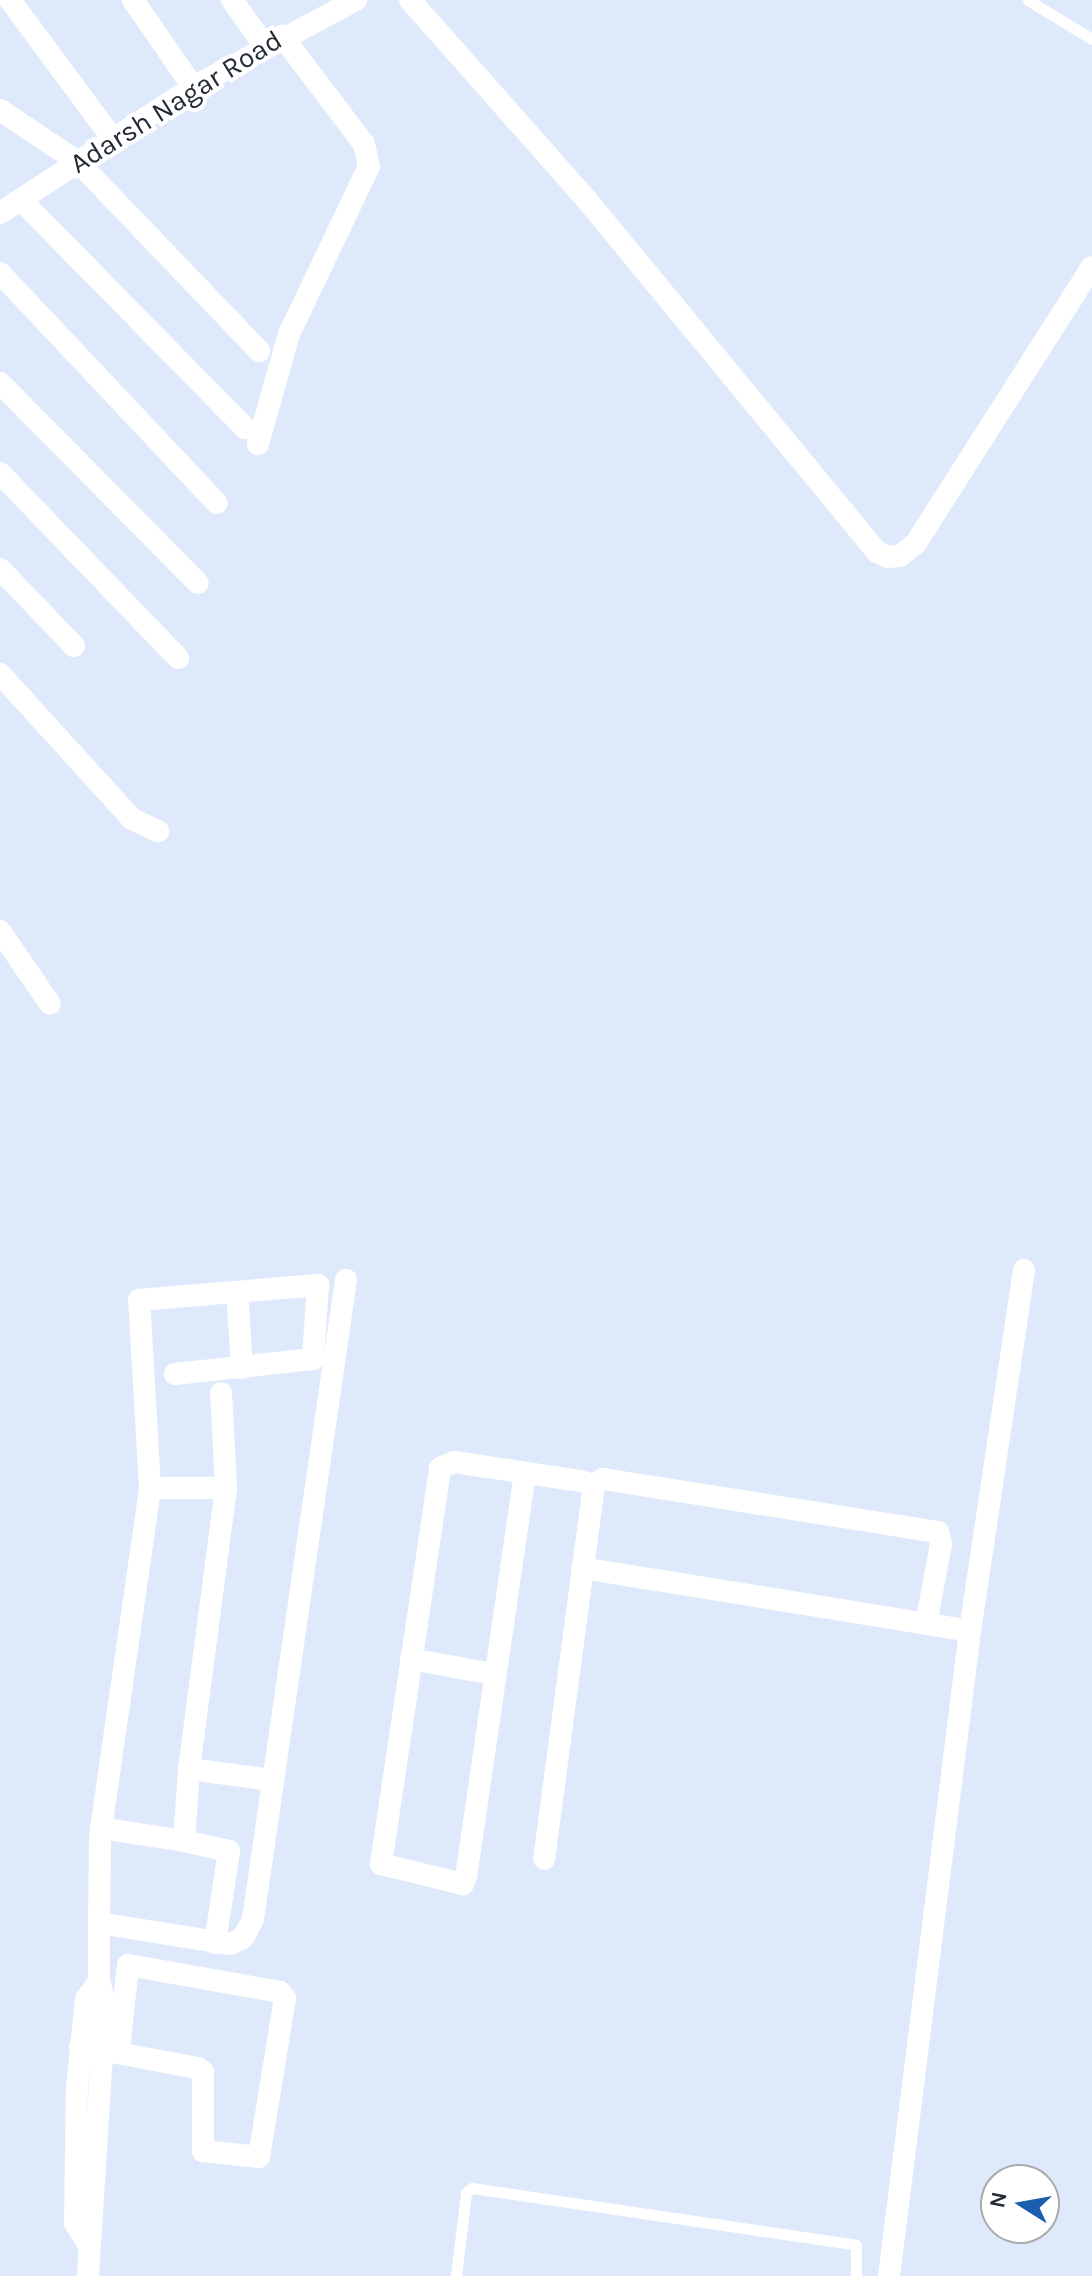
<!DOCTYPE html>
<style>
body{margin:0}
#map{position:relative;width:1092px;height:2276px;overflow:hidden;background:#deeafb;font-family:Karla,sans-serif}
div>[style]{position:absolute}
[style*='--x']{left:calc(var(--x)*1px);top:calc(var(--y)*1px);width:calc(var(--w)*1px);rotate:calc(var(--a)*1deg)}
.service>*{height:11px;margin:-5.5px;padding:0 5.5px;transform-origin:5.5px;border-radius:5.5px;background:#fff}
.minor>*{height:22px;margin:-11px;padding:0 11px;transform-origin:11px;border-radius:11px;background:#fff}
span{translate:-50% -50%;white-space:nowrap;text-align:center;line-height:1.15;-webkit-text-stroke:8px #fff;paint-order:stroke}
.street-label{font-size:28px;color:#242b35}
.north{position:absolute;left:980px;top:2164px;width:80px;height:80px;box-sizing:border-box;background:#fff;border:2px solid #a7aaae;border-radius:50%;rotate:281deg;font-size:22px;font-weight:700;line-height:32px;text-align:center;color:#242b35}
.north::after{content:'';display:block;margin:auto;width:28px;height:36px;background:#1b5dae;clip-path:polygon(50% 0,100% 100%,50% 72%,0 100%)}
</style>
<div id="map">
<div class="service">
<div style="--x:1028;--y:0;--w:75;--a:31.4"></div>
<div style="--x:456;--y:2276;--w:84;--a:-83.1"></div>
<div style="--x:466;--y:2193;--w:8;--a:-40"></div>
<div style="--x:472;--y:2188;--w:388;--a:8.4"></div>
<div style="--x:856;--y:2245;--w:31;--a:90"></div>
</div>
<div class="minor">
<div style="--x:10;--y:0;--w:173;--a:53.5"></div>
<div style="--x:133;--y:0;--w:106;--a:55.4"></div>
<div style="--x:232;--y:0;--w:55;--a:54.6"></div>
<div style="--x:410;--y:0;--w:266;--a:48.5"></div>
<div style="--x:586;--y:199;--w:457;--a:50.5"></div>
<div style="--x:877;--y:552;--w:12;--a:24"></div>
<div style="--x:888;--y:557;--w:12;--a:-5"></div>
<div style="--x:900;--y:556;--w:21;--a:-39"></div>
<div style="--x:916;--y:543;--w:327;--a:-57.5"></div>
<div style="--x:0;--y:110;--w:94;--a:33.7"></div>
<div style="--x:78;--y:162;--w:262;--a:46.2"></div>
<div style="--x:21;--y:200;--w:320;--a:45.5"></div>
<div style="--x:0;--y:213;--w:230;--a:-33.1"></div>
<div style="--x:193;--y:87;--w:185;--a:-28.1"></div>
<div style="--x:0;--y:273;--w:316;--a:46.7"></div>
<div style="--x:0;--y:383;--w:281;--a:45.3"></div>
<div style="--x:258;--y:444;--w:114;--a:-74.3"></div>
<div style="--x:289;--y:334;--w:186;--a:-64.5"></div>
<div style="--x:369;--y:166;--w:23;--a:-103"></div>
<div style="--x:364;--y:144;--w:136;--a:-127.2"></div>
<div style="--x:0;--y:473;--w:257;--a:46.1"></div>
<div style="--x:0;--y:569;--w:107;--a:46.1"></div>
<div style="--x:0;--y:674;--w:196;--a:47.7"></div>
<div style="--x:132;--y:819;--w:29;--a:25"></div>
<div style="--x:0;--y:931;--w:88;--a:55.6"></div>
<div style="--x:237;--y:1292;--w:76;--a:86.2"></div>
<div style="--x:525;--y:1473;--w:407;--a:98.3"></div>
<div style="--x:466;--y:1876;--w:9;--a:111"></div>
<div style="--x:463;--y:1884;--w:84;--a:-166.3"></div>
<div style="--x:381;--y:1864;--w:400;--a:-81.5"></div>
<div style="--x:440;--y:1468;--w:15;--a:-23"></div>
<div style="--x:454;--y:1462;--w:127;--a:8.6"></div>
<div style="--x:580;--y:1481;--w:15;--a:16"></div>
<div style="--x:594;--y:1485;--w:377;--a:97.6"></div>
<div style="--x:594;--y:1485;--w:11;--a:-34"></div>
<div style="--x:603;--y:1479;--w:339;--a:9"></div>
<div style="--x:938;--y:1532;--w:12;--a:76"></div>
<div style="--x:941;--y:1544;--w:81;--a:100.6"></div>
<div style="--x:150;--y:1488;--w:76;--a:0"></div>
<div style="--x:226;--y:1488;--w:95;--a:-93"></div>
<div style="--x:226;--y:1488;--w:283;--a:97.5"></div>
<div style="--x:189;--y:1769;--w:85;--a:7.5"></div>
<div style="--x:582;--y:1568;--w:393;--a:9.2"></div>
<div style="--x:411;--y:1659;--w:83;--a:10.4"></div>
<div style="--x:101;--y:1828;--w:84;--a:8.9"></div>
<div style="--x:184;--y:1841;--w:72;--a:-86"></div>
<div style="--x:184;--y:1841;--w:46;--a:12.5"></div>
<div style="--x:229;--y:1851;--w:93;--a:98.7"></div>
<div style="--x:99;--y:1923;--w:87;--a:-89.3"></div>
<div style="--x:100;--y:1836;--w:352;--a:-81.8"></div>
<div style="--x:150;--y:1488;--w:188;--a:-93.3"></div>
<div style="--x:139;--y:1300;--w:180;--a:-4.8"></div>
<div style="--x:318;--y:1285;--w:74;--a:93.9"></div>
<div style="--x:313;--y:1359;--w:139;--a:173.8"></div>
<div style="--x:80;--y:2046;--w:120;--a:10.6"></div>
<div style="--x:198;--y:2068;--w:6;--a:39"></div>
<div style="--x:203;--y:2072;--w:79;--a:90"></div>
<div style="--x:203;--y:2151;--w:56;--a:6.1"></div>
<div style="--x:259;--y:2157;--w:161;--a:-80.7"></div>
<div style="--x:285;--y:1998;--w:8;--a:-130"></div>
<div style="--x:280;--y:1992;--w:154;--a:-169.9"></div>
<div style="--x:128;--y:1965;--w:86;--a:96"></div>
<div style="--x:87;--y:2242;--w:22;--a:-122"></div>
<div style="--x:75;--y:2223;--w:135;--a:-89.2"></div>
<div style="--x:77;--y:2088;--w:89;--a:-84.2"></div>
<div style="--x:86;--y:1999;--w:22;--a:-54"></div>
<div style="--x:88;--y:2276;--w:274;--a:-86.4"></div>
<div style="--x:105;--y:2003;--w:23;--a:-105"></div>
<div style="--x:99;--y:1981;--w:58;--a:-90"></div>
<div style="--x:99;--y:1923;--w:133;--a:9.1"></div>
<div style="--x:230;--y:1944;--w:14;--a:-25"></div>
<div style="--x:243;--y:1938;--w:21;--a:-62"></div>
<div style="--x:253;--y:1919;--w:646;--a:-81.72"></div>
<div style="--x:889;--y:2276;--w:650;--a:-82.84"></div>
<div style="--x:970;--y:1631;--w:365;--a:-81.5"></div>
</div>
<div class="street-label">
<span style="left:176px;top:102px;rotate:-32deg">Adarsh Nagar Road</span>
</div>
<div class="north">N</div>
</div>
